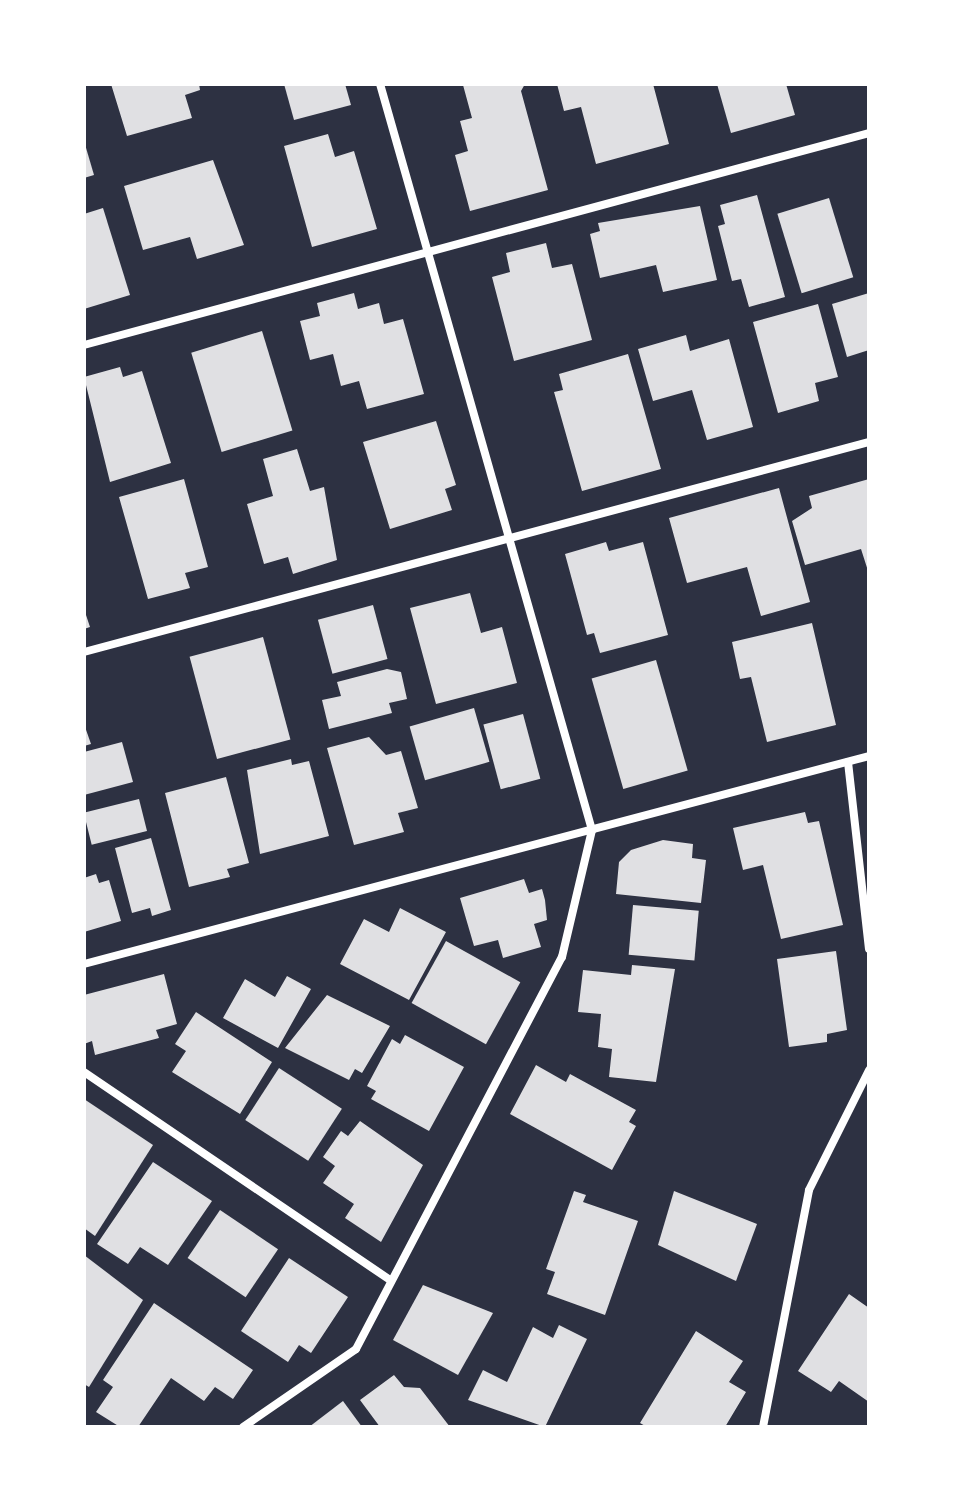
<!DOCTYPE html>
<style>
body{margin:0}
#map{position:relative;width:953px;height:1511px;overflow:hidden;background:#2d3142;font-family:"Source Sans 3",sans-serif}
div>[style]{position:absolute}
[style*='--x']{left:calc(var(--x)*1px);top:calc(var(--y)*1px);width:calc(var(--w)*1px);rotate:calc(var(--a)*1deg)}
.building>*{inset:0;background:#e0e0e3;transform-origin:0 0}
.minor>*{height:8px;margin:-4px;padding:0 4px;transform-origin:4px;border-radius:4px;background:#fff}
span{translate:-50% -50%;white-space:nowrap;text-align:center;line-height:1.15;-webkit-text-stroke:8px #fff;paint-order:stroke}
.frame{position:absolute;inset:0;border:86px solid #fff;pointer-events:none}
</style>
<div id="map">
<div class="building">
<div style="clip-path:polygon(111px 84px,199px 84px,200px 90px,185px 95px,192px 118px,127px 136px)"></div>
<div style="clip-path:polygon(284px 84px,345px 84px,351px 105px,294px 120px)"></div>
<div style="clip-path:polygon(525px 84px,521px 91px,548px 190px,470px 211px,455px 155px,468px 151px,460px 121px,472px 118px,463px 85px)"></div>
<div style="clip-path:polygon(557px 84px,653px 84px,669px 144px,596px 164px,581px 107px,564px 111px)"></div>
<div style="clip-path:polygon(717px 84px,786px 84px,795px 115px,731px 133px)"></div>
<div style="clip-path:polygon(328px 134px,335px 157px,354px 151px,377px 229px,312px 247px,284px 146px)"></div>
<div style="clip-path:polygon(84px 141px,94px 175px,84px 178px)"></div>
<div style="clip-path:polygon(213px 160px,244px 245px,197px 259px,190px 237px,143px 250px,124px 186px)"></div>
<div style="clip-path:polygon(757px 195px,785px 297px,749px 307px,741px 279px,732px 281px,718px 226px,725px 224px,720px 205px)"></div>
<div style="left:829px;top:198px;width:83px;height:54px;rotate:73deg"></div>
<div style="clip-path:polygon(700px 206px,717px 280px,663px 292px,656px 265px,600px 278px,590px 234px,600px 231px,598px 223px)"></div>
<div style="clip-path:polygon(103px 208px,130px 295px,84px 309px,84px 214px)"></div>
<div style="clip-path:polygon(546px 243px,552px 268px,572px 264px,592px 340px,514px 361px,492px 277px,510px 272px,506px 253px)"></div>
<div style="clip-path:polygon(354px 293px,358px 309px,379px 303px,384px 324px,403px 319px,424px 394px,367px 409px,359px 381px,341px 386px,333px 354px,310px 360px,300px 321px,320px 316px,317px 303px)"></div>
<div style="clip-path:polygon(869px 293px,869px 350px,847px 357px,832px 304px)"></div>
<div style="clip-path:polygon(818px 304px,838px 377px,815px 383px,819px 401px,778px 413px,753px 322px)"></div>
<div style="left:262px;top:331px;width:104px;height:74px;rotate:73deg"></div>
<div style="clip-path:polygon(686px 335px,690px 351px,729px 339px,753px 427px,707px 440px,692px 390px,653px 401px,638px 349px)"></div>
<div style="clip-path:polygon(628px 354px,661px 469px,582px 491px,554px 392px,563px 390px,559px 374px)"></div>
<div style="clip-path:polygon(120px 367px,123px 377px,142px 371px,171px 463px,110px 482px,84px 377px)"></div>
<div style="clip-path:polygon(436px 421px,456px 485px,445px 489px,452px 510px,390px 529px,363px 442px)"></div>
<div style="clip-path:polygon(297px 449px,310px 491px,324px 487px,337px 560px,293px 574px,288px 557px,264px 564px,247px 504px,273px 496px,263px 459px)"></div>
<div style="clip-path:polygon(184px 479px,208px 567px,185px 573px,190px 588px,148px 599px,119px 497px)"></div>
<div style="clip-path:polygon(869px 479px,869px 574px,861px 549px,805px 565px,792px 521px,812px 508px,809px 496px)"></div>
<div style="clip-path:polygon(779px 488px,810px 602px,761px 616px,747px 567px,687px 583px,669px 518px)"></div>
<div style="clip-path:polygon(606px 542px,609px 551px,643px 542px,668px 635px,600px 653px,594px 633px,587px 635px,565px 554px)"></div>
<div style="clip-path:polygon(470px 593px,481px 633px,502px 627px,517px 683px,436px 704px,410px 608px)"></div>
<div style="left:373px;top:605px;width:56px;height:57px;rotate:75deg"></div>
<div style="clip-path:polygon(84px 609px,90px 627px,84px 629px)"></div>
<div style="clip-path:polygon(812px 623px,836px 725px,767px 742px,751px 677px,740px 679px,732px 642px)"></div>
<div style="left:263px;top:637px;width:106px;height:76px;rotate:75deg"></div>
<div style="left:656px;top:660px;width:115px;height:67px;rotate:74deg"></div>
<div style="clip-path:polygon(387px 669px,401px 672px,407px 699px,389px 703px,392px 713px,329px 729px,322px 700px,341px 696px,337px 682px)"></div>
<div style="left:474px;top:708px;width:56px;height:67px;rotate:74deg"></div>
<div style="left:523px;top:714px;width:67px;height:41px;rotate:75deg"></div>
<div style="clip-path:polygon(84px 724px,91px 744px,84px 746px)"></div>
<div style="clip-path:polygon(369px 737px,386px 755px,401px 751px,418px 808px,398px 813px,404px 832px,354px 845px,327px 748px)"></div>
<div style="clip-path:polygon(122px 742px,133px 782px,84px 795px,84px 752px)"></div>
<div style="clip-path:polygon(291px 759px,292px 765px,309px 761px,329px 836px,260px 854px,247px 770px)"></div>
<div style="clip-path:polygon(226px 777px,249px 863px,227px 869px,230px 877px,189px 887px,165px 793px)"></div>
<div style="left:139px;top:799px;width:33px;height:57px;rotate:76deg"></div>
<div style="clip-path:polygon(805px 812px,808px 823px,819px 821px,843px 925px,781px 939px,763px 865px,743px 870px,733px 828px)"></div>
<div style="clip-path:polygon(151px 838px,171px 910px,152px 916px,150px 908px,132px 913px,115px 848px)"></div>
<div style="clip-path:polygon(663px 840px,693px 844px,692px 858px,706px 860px,701px 903px,616px 894px,619px 862px,631px 850px)"></div>
<div style="clip-path:polygon(96px 874px,99px 883px,109px 880px,121px 921px,84px 932px,84px 878px)"></div>
<div style="clip-path:polygon(524px 879px,529px 893px,542px 889px,545px 900px,547px 920px,534px 924px,541px 947px,503px 958px,498px 940px,474px 946px,460px 898px)"></div>
<div style="left:633px;top:905px;width:66px;height:50px;rotate:5deg"></div>
<div style="clip-path:polygon(400px 908px,446px 932px,409px 1000px,340px 964px,364px 919px,389px 932px)"></div>
<div style="left:446px;top:941px;width:85px;height:71px;rotate:29deg"></div>
<div style="clip-path:polygon(836px 951px,847px 1030px,827px 1034px,827px 1042px,789px 1047px,777px 959px)"></div>
<div style="clip-path:polygon(632px 965px,675px 969px,656px 1082px,609px 1077px,612px 1049px,598px 1047px,601px 1014px,578px 1012px,583px 970px,631px 975px)"></div>
<div style="clip-path:polygon(164px 974px,177px 1024px,156px 1030px,159px 1038px,95px 1055px,92px 1041px,84px 1044px,84px 995px)"></div>
<div style="clip-path:polygon(287px 976px,311px 989px,278px 1048px,223px 1018px,245px 979px,275px 997px)"></div>
<div style="clip-path:polygon(327px 995px,390px 1026px,362px 1073px,355px 1069px,349px 1080px,285px 1048px)"></div>
<div style="clip-path:polygon(196px 1012px,272px 1062px,240px 1114px,172px 1072px,186px 1051px,175px 1044px)"></div>
<div style="clip-path:polygon(405px 1035px,464px 1067px,429px 1131px,371px 1099px,376px 1091px,367px 1086px,392px 1039px,400px 1044px)"></div>
<div style="clip-path:polygon(536px 1065px,566px 1082px,570px 1074px,636px 1110px,629px 1122px,636px 1126px,612px 1170px,510px 1114px)"></div>
<div style="left:279px;top:1068px;width:75px;height:62px;rotate:33deg"></div>
<div style="clip-path:polygon(84px 1099px,153px 1145px,95px 1236px,84px 1228px)"></div>
<div style="clip-path:polygon(360px 1121px,423px 1165px,381px 1242px,345px 1218px,354px 1204px,323px 1183px,335px 1166px,323px 1157px,341px 1131px,348px 1136px)"></div>
<div style="clip-path:polygon(153px 1162px,212px 1201px,168px 1265px,140px 1247px,128px 1264px,97px 1244px)"></div>
<div style="clip-path:polygon(574px 1191px,586px 1195px,583px 1202px,638px 1221px,605px 1315px,547px 1294px,555px 1272px,546px 1269px)"></div>
<div style="clip-path:polygon(674px 1191px,757px 1224px,736px 1281px,658px 1245px)"></div>
<div style="left:220px;top:1210px;width:70px;height:58px;rotate:34deg"></div>
<div style="clip-path:polygon(84px 1255px,143px 1300px,89px 1387px,84px 1384px)"></div>
<div style="clip-path:polygon(289px 1258px,348px 1297px,311px 1353px,299px 1345px,288px 1362px,241px 1331px)"></div>
<div style="clip-path:polygon(423px 1285px,493px 1313px,458px 1375px,393px 1340px)"></div>
<div style="clip-path:polygon(849px 1294px,869px 1308px,869px 1402px,839px 1381px,831px 1392px,798px 1371px)"></div>
<div style="clip-path:polygon(154px 1303px,253px 1370px,233px 1399px,215px 1387px,204px 1401px,171px 1378px,138px 1427px,120px 1427px,96px 1412px,113px 1387px,103px 1380px)"></div>
<div style="clip-path:polygon(559px 1325px,587px 1339px,545px 1427px,468px 1400px,483px 1370px,507px 1382px,533px 1327px,553px 1338px)"></div>
<div style="clip-path:polygon(696px 1331px,743px 1361px,729px 1382px,746px 1392px,725px 1427px,647px 1427px,640px 1423px)"></div>
<div style="clip-path:polygon(394px 1375px,404px 1387px,420px 1388px,450px 1427px,380px 1427px,360px 1400px)"></div>
<div style="clip-path:polygon(343px 1401px,362px 1427px,309px 1427px)"></div>
</div>
<div class="minor">
<div style="--x:84;--y:345;--w:813;--a:-15.11"></div>
<div style="--x:84;--y:652;--w:813;--a:-14.98"></div>
<div style="--x:848;--y:762;--w:188;--a:83.6"></div>
<div style="--x:84;--y:964;--w:812;--a:-14.84"></div>
<div style="--x:84;--y:1072;--w:371;--a:34.2"></div>
<div style="--x:243;--y:1427;--w:137;--a:-34.6"></div>
<div style="--x:356;--y:1349;--w:443;--a:-62.3"></div>
<div style="--x:562;--y:957;--w:130;--a:-76.7"></div>
<div style="--x:592;--y:830;--w:776;--a:-105.86"></div>
<div style="--x:763;--y:1427;--w:241;--a:-79"></div>
<div style="--x:809;--y:1190;--w:134;--a:-63.4"></div>
</div>
<div class="frame"></div>
</div>
